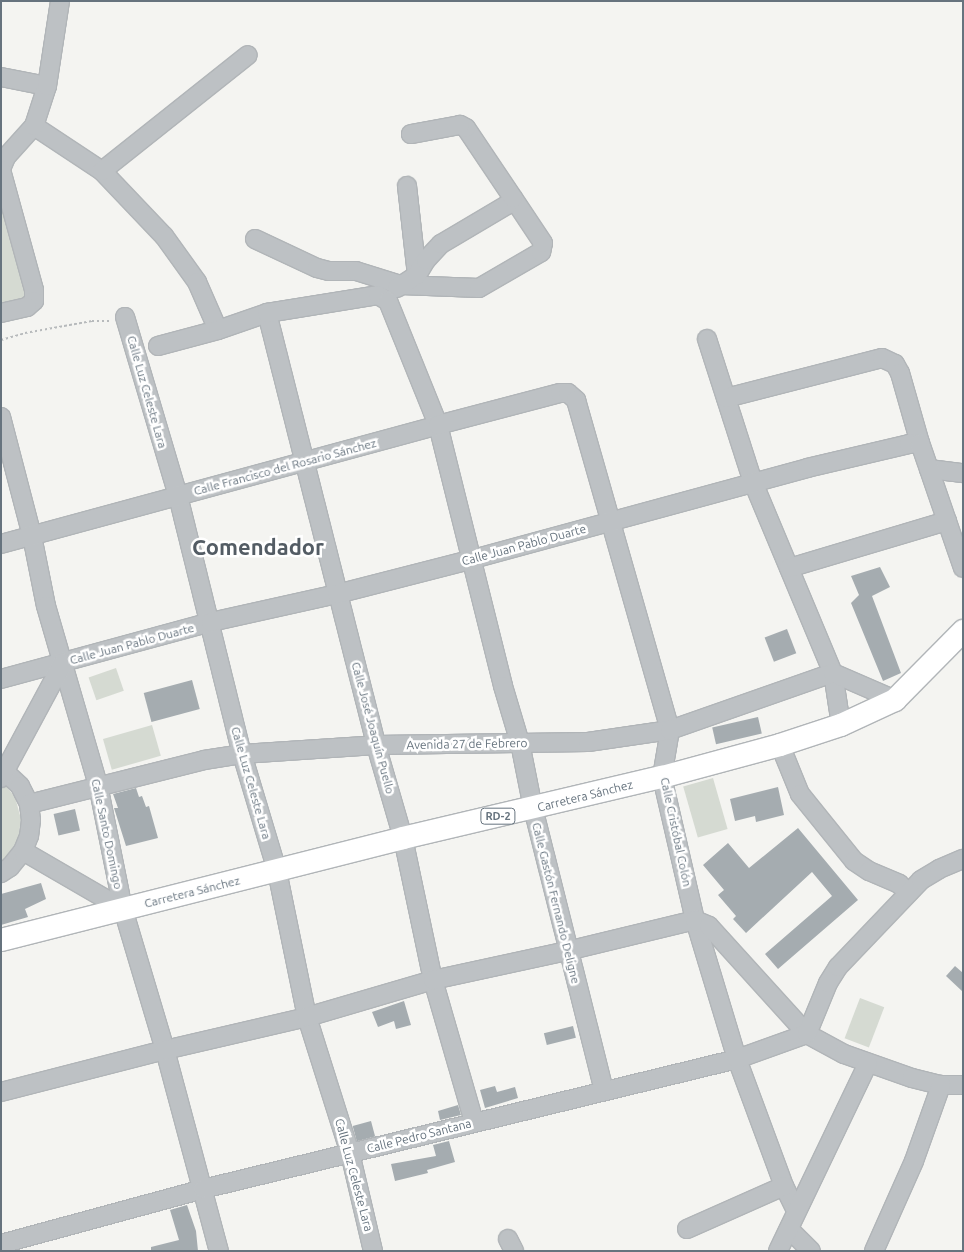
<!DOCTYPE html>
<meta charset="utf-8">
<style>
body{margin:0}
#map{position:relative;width:964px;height:1252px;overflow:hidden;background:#f4f4f1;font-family:Ubuntu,sans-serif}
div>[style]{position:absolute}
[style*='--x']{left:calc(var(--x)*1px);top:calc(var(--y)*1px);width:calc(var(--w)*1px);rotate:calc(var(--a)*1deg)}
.green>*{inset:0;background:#d5dad2;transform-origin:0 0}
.building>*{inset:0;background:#a5acb0;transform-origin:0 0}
.path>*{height:2px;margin-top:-1px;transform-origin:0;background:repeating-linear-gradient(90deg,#b7babc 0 2.5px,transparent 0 5px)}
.roads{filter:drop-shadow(1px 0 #b1b5b8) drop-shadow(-1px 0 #b1b5b8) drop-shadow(0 1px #b1b5b8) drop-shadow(0 -1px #b1b5b8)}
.minor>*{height:18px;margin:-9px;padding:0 9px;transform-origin:9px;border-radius:9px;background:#bdc1c4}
.major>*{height:22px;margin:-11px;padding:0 11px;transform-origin:11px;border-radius:11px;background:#fff}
span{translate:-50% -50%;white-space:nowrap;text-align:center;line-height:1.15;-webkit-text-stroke:5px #fff;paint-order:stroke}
.shield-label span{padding:1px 4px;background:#fff;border:1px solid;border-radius:4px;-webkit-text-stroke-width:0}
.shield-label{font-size:11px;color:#66737e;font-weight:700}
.street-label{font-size:12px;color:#66737e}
.town-label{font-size:22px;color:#535c64;font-weight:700}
.frame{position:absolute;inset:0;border:2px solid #66737e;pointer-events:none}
</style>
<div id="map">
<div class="green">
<div style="clip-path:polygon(1px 198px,29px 301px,1px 308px)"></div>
<div style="left:116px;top:668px;width:24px;height:29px;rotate:71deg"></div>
<div style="left:152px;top:725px;width:32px;height:51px;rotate:74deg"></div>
<div style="left:713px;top:778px;width:53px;height:31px;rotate:74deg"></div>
<div style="clip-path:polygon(1px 780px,15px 797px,21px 819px,18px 841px,1px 863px)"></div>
<div style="left:860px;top:998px;width:26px;height:43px;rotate:21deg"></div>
</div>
<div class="building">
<div style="clip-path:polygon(880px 567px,890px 587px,872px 596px,901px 673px,883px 681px,851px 603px,859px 595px,851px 576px)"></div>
<div style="left:787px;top:629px;width:26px;height:24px;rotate:69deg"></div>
<div style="left:192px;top:680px;width:30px;height:50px;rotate:75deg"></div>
<div style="left:758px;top:717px;width:17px;height:47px;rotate:77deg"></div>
<div style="clip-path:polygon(778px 787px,784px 815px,756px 822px,755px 816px,735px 821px,730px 799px)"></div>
<div style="clip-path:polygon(136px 788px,139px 797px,142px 796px,146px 807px,149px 806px,158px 838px,126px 846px,114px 808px,118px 808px,113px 794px)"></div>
<div style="left:75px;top:809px;width:22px;height:22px;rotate:77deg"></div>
<div style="clip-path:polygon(798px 828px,858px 900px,778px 969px,765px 954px,832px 896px,812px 872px,746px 933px,733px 919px,736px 916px,718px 895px,724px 890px,703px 865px,728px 843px,749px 868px)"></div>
<div style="clip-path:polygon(41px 883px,46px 899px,25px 909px,28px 917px,1px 925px,1px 894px)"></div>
<div style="clip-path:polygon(955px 966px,963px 973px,963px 992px,946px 976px)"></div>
<div style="clip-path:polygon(404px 1001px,411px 1025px,396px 1029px,394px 1021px,378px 1027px,372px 1012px)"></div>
<div style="left:573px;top:1026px;width:12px;height:30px;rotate:76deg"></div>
<div style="clip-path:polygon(495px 1086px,497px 1092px,515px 1087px,518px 1098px,485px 1108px,480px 1090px)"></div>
<div style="clip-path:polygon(458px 1105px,461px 1115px,440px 1120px,438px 1111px)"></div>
<div style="left:371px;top:1121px;width:16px;height:19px;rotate:75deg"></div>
<div style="clip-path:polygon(449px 1141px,455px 1162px,427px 1170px,428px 1173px,395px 1181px,391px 1164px,436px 1156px,433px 1145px)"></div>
<div style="clip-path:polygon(187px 1205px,196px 1231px,198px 1251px,151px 1251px,151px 1247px,179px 1240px,170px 1210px)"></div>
</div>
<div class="path">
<div style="--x:1;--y:340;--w:25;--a:-16"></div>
<div style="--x:25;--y:333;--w:68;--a:-10.2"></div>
<div style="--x:92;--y:321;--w:19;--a:0"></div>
</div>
<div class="roads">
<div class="minor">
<div style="--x:1;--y:77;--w:47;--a:11.1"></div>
<div style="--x:34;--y:126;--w:82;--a:33.5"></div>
<div style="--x:102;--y:171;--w:90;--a:46.4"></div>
<div style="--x:164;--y:236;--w:57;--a:54.3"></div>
<div style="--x:197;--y:282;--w:52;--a:66.4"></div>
<div style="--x:1;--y:169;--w:13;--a:-67"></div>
<div style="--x:6;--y:157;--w:42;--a:-47.9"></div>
<div style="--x:34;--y:126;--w:42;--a:-72"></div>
<div style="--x:47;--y:86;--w:86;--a:-81.3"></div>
<div style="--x:1;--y:170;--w:124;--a:74.6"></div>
<div style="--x:34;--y:290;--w:11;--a:90"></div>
<div style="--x:34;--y:301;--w:9;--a:139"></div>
<div style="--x:27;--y:307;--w:27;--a:167"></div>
<div style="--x:102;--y:171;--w:186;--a:-38.5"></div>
<div style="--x:407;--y:186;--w:90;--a:83.6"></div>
<div style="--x:255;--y:239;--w:68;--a:25.1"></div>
<div style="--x:317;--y:268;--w:12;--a:14"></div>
<div style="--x:329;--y:271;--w:27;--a:0"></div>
<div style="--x:356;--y:271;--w:47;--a:17.3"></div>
<div style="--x:401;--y:285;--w:78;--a:2.2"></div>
<div style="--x:479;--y:288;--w:72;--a:-30.1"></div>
<div style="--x:541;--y:252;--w:9;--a:-77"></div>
<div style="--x:543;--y:243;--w:54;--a:-123.7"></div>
<div style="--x:397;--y:288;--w:24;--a:-33"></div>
<div style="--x:417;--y:275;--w:17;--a:-59"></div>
<div style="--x:426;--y:260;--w:22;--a:-47"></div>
<div style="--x:441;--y:244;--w:77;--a:-30.6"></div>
<div style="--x:507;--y:205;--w:9;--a:-49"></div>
<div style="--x:513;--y:198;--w:84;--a:-123.9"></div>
<div style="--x:466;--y:128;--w:7;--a:-153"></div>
<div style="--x:460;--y:125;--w:50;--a:169.6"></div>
<div style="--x:267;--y:313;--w:446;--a:75.8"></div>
<div style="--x:376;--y:745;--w:97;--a:73.8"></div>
<div style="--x:403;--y:838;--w:145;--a:78.1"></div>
<div style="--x:433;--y:980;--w:148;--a:73.9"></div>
<div style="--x:125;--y:317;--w:187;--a:73.5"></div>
<div style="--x:178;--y:496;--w:266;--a:76.1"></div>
<div style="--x:242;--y:754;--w:122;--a:73.3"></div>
<div style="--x:277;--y:871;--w:149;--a:78.4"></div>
<div style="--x:307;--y:1017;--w:143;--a:72.5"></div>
<div style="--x:350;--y:1153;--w:101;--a:76.8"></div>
<div style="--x:707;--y:339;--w:150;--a:72.2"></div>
<div style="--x:753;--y:482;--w:207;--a:67.3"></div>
<div style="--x:833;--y:673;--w:53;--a:81.3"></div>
<div style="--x:158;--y:346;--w:62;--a:-14.9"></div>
<div style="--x:218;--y:330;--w:52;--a:-19.1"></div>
<div style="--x:267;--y:313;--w:112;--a:-9.2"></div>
<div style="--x:378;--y:295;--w:12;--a:31"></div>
<div style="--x:388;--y:301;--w:134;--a:68"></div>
<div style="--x:438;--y:425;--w:269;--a:76"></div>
<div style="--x:503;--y:686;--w:59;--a:73.4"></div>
<div style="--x:520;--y:743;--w:66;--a:78.7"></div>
<div style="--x:533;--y:808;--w:291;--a:75.9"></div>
<div style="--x:726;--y:398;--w:161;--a:-14.4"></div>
<div style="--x:882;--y:358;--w:14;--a:25"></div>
<div style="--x:895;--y:364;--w:10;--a:61"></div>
<div style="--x:900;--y:373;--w:73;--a:74.1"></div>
<div style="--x:1;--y:417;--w:123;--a:75.4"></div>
<div style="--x:32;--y:536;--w:71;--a:78.7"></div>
<div style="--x:46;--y:606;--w:186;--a:73.8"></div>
<div style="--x:98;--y:785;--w:126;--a:78.6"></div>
<div style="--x:123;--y:909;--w:147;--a:73.4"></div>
<div style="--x:165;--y:1050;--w:208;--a:75"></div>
<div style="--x:929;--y:469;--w:34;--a:7"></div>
<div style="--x:1;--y:544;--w:453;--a:-15.2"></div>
<div style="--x:438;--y:425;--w:126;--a:-14.7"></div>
<div style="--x:560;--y:393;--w:8;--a:0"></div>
<div style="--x:568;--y:393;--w:11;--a:41"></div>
<div style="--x:576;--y:400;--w:343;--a:74.1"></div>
<div style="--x:670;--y:730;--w:48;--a:99.7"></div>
<div style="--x:662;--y:777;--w:147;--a:77"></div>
<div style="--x:695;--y:920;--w:145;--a:73.2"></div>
<div style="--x:737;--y:1059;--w:135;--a:69.7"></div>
<div style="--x:784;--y:1186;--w:28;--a:64"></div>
<div style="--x:789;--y:568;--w:165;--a:-16.6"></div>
<div style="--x:1;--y:679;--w:218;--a:-15.2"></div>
<div style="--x:211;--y:622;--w:129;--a:-12.5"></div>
<div style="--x:337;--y:594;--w:140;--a:-14.4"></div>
<div style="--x:473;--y:559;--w:346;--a:-15.2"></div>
<div style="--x:807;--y:468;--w:105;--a:-13.2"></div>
<div style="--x:909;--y:444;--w:11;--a:-5"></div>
<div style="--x:920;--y:443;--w:132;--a:71"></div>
<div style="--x:780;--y:745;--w:53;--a:67.8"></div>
<div style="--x:800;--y:794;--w:86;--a:51.1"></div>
<div style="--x:854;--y:861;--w:18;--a:34"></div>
<div style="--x:869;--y:871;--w:33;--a:23"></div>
<div style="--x:899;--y:884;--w:13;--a:42"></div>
<div style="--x:1;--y:768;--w:26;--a:43"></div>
<div style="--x:20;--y:786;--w:20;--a:63"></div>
<div style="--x:29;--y:804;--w:16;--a:83"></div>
<div style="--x:31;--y:820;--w:16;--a:97"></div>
<div style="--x:29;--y:836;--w:16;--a:112"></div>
<div style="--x:23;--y:851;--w:21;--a:129"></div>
<div style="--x:10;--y:867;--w:11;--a:146"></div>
<div style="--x:1;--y:778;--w:131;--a:-61.7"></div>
<div style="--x:29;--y:804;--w:180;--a:-14.1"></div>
<div style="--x:204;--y:760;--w:38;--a:-9"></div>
<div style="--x:242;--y:754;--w:134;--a:-3.8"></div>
<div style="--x:376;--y:745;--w:212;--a:-0.8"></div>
<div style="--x:588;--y:742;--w:83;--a:-8.3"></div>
<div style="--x:670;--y:730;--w:173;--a:-19.3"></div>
<div style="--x:833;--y:673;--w:68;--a:23.5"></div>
<div style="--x:23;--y:851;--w:116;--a:30.1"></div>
<div style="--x:1;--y:1092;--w:169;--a:-14.4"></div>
<div style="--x:165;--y:1050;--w:146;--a:-13.1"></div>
<div style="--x:307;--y:1017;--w:131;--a:-16.4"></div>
<div style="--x:433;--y:980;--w:137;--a:-12.2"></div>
<div style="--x:567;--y:951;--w:132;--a:-13.6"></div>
<div style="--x:695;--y:920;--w:15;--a:23"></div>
<div style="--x:709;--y:926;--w:146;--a:47.8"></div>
<div style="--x:807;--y:1034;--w:42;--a:28.4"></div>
<div style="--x:844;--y:1054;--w:72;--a:19.4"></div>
<div style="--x:912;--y:1078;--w:30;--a:14"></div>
<div style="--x:941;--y:1085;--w:22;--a:0"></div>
<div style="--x:687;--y:1229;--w:106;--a:-23.9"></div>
<div style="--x:789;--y:1229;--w:31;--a:45"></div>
<div style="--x:508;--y:1239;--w:13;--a:63"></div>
<div style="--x:1;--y:1244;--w:209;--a:-15.2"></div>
<div style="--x:203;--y:1189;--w:550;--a:-13.68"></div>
<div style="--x:737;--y:1059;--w:74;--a:-19.7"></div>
<div style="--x:807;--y:1034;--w:55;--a:-67.6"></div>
<div style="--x:828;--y:983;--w:19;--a:-58"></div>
<div style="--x:838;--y:967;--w:120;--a:-46.3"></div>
<div style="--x:921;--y:880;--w:21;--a:-31"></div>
<div style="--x:939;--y:869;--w:26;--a:-23"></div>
<div style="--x:778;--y:1251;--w:208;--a:-64.4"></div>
<div style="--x:874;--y:1251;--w:98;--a:-66"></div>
<div style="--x:914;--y:1161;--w:81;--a:-70.4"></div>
</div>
<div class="major">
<div style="--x:1;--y:940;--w:415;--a:-14.2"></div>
<div style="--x:403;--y:838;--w:266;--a:-13.3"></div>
<div style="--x:662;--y:777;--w:122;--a:-15.2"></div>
<div style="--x:780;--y:745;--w:64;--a:-18.2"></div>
<div style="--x:841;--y:725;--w:60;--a:-24.8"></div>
<div style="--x:895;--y:700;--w:97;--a:-45.4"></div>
</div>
</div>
<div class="shield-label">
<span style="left:498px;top:816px">RD-2</span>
</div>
<div class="street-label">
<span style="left:147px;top:392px;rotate:74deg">Calle Luz Celeste Lara</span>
<span style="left:285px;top:467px;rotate:-15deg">Calle Francisco del Rosario Sánchez</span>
<span style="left:524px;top:545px;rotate:-15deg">Calle Juan Pablo Duarte</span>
<span style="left:132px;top:644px;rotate:-15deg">Calle Juan Pablo Duarte</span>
<span style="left:373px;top:728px;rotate:75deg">Calle José Joaquín Puello</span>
<span style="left:467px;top:744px;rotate:-1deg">Avenida 27 de Febrero</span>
<span style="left:251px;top:783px;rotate:74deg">Calle Luz Celeste Lara</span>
<span style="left:585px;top:796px;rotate:-14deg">Carretera Sánchez</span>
<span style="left:676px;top:832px;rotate:78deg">Calle Cristóbal Colón</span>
<span style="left:107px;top:834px;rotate:78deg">Calle Santo Domingo</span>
<span style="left:192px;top:892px;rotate:-14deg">Carretera Sánchez</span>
<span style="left:556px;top:903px;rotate:76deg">Calle Gastón Fernando Deligne</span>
<span style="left:419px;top:1136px;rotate:-14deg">Calle Pedro Santana</span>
<span style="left:354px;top:1175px;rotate:75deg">Calle Luz Celeste Lara</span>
</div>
<div class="town-label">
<span style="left:258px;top:547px">Comendador</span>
</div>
<div class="frame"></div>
</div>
